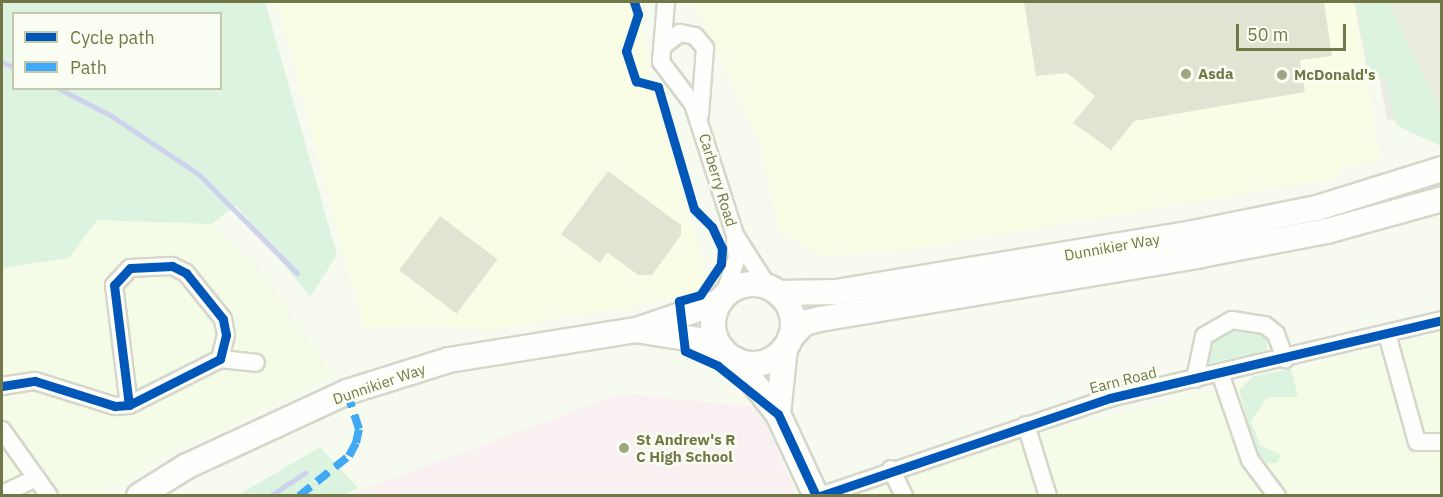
<!DOCTYPE html>
<style>
body{margin:0}
#map{position:relative;width:1443px;height:497px;overflow:hidden;background:#f6faef;font-family:"IBM Plex Sans",sans-serif}
div>[style]{position:absolute}
[style*='--x']{left:calc(var(--x)*1px);top:calc(var(--y)*1px);width:calc(var(--w)*1px);rotate:calc(var(--a)*1deg)}
.residential>*{inset:0;background:#f4fbe6}
.commercial>*{inset:0;background:#fafde6}
.industrial>*{inset:0;background:#e9ecde}
.education>*{inset:0;background:#f9f0f1}
.green>*{inset:0;background:#dcf3e0}
.stream>*{height:4.5px;margin:-2.25px;padding:0 2.25px;transform-origin:2.25px;border-radius:2.25px;background:#ced2ec}
.building>*{inset:0;background:#e1e4d3;transform-origin:0 0}
.roads{filter:drop-shadow(2px 0 #d4d7c9) drop-shadow(-2px 0 #d4d7c9) drop-shadow(0 2px #d4d7c9) drop-shadow(0 -2px #d4d7c9)}
.street>*{height:16px;margin:-8px;padding:0 8px;transform-origin:8px;border-radius:8px;background:#fefefd}
.secondary>*{height:24px;margin:-12px;padding:0 12px;transform-origin:12px;border-radius:12px;background:#fefefd}
.secondary>.ring{margin:-12px;padding:0;box-sizing:content-box;background:none;border:24px solid #fefefd;border-radius:50%}
.quiet>*{height:8px;margin-top:-4px;transform-origin:0;background:repeating-linear-gradient(90deg,#3fa9f5 0 15px,transparent 0 23px)}
.cycleway>*{height:9px;margin:-4.5px;padding:0 4.5px;transform-origin:4.5px;border-radius:4.5px;background:#0057b8}
.dots>*{width:16px;height:16px;translate:-50% -50%;box-sizing:border-box;border:3px solid #fbfff3;border-radius:50%}
span{translate:-50% -50%;white-space:nowrap;text-align:center;line-height:1.15;-webkit-text-stroke:5px #fbfff3;paint-order:stroke}
.poi-label{font-size:15px;color:#727747;font-weight:700}
.left{translate:0 -50%;text-align:left}
.street-label{font-size:15px;color:#727747}
.frame{position:absolute;inset:0;border:3px solid #727747;pointer-events:none}
.legend{position:absolute;left:12px;top:12px;width:210px;height:78px;box-sizing:border-box;background:#fbfff3;border:2px solid #c4c9ae;margin:0;padding:8px 10px;list-style:none;font-size:18px;color:#727747}
.legend li{display:flex;align-items:center;gap:12px;height:30px}
.legend b{width:30px;border:2px solid #c4c9ae}
.scale{position:absolute;left:1236px;top:24px;width:110px;height:27px;box-sizing:border-box;border:3px solid #727747;border-top:0;padding-left:8px;font-size:18px;line-height:21px;white-space:nowrap;color:#727747;-webkit-text-stroke:4px #fbfff3;paint-order:stroke}
</style>
<div id="map">
<div class="residential">
<div style="clip-path:polygon(97px 220px,212px 224px,253px 261px,332px 376px,168px 454px,97px 495px,2px 495px,2px 268px,69px 258px)"></div>
<div style="clip-path:polygon(1441px 333px,1441px 495px,859px 496px,1015px 440px)"></div>
</div>
<div class="commercial">
<div style="clip-path:polygon(277px 2px,639px 2px,654px 93px,707px 278px,697px 291px,669px 300px,489px 330px,424px 324px,364px 329px)"></div>
<div style="clip-path:polygon(694px 2px,1354px 2px,1380px 160px,1340px 166px,1341px 177px,908px 249px,826px 257px,780px 233px,759px 140px)"></div>
</div>
<div class="industrial">
<div style="clip-path:polygon(1354px 2px,1441px 2px,1441px 124px,1428px 127px,1387px 119px,1379px 76px,1367px 68px)"></div>
</div>
<div class="education">
<div style="clip-path:polygon(621px 394px,759px 407px,796px 495px,345px 496px)"></div>
</div>
<div class="green">
<div style="clip-path:polygon(evenodd,2px 2px,265px 2px,337px 255px,310px 297px,236px 205px,212px 224px,97px 220px,69px 258px,2px 268px,2px 2px,14px 14px,220px 14px,220px 88px,14px 88px,14px 14px)"></div>
<div style="clip-path:polygon(1355px 2px,1388px 2px,1441px 112px,1441px 146px,1397px 126px,1385px 80px,1369px 68px)"></div>
<div style="clip-path:polygon(1252px 324px,1269px 335px,1266px 351px,1205px 364px,1205px 349px,1221px 332px)"></div>
<div style="clip-path:polygon(1291px 369px,1298px 397px,1268px 397px,1251px 421px,1260px 445px,1281px 455px,1277px 463px,1266px 463px,1255px 449px,1239px 390px,1254px 376px)"></div>
<div style="clip-path:polygon(320px 447px,358px 488px,345px 495px,238px 495px)"></div>
</div>
<div class="stream">
<div style="--x:2;--y:62;--w:13;--a:23"></div>
<div style="--x:58;--y:88;--w:61;--a:27.4"></div>
<div style="--x:112;--y:116;--w:106;--a:33.8"></div>
<div style="--x:200;--y:175;--w:138;--a:45.3"></div>
<div style="--x:270;--y:496;--w:42;--a:-33.3"></div>
</div>
<div class="building">
<div style="clip-path:polygon(1024px 2px,1324px 2px,1332px 56px,1300px 60px,1305px 92px,1134px 121px,1111px 150px,1073px 123px,1095px 96px,1067px 73px,1036px 76px)"></div>
<div style="clip-path:polygon(608px 171px,681px 225px,681px 235px,652px 275px,638px 275px,607px 252px,600px 263px,561px 234px)"></div>
<div style="left:440px;top:216px;width:72px;height:68px;rotate:37deg"></div>
</div>
<div class="roads">
<div class="street">
<div style="--x:666;--y:2;--w:60;--a:94.8"></div>
<div style="--x:661;--y:62;--w:53;--a:52.7"></div>
<div style="--x:693;--y:104;--w:138;--a:72.2"></div>
<div style="--x:735;--y:235;--w:63;--a:57.3"></div>
<div style="--x:662;--y:47;--w:23;--a:-38"></div>
<div style="--x:680;--y:33;--w:15;--a:11"></div>
<div style="--x:695;--y:36;--w:16;--a:50"></div>
<div style="--x:705;--y:48;--w:67;--a:94.3"></div>
<div style="--x:723;--y:297;--w:41;--a:-70.3"></div>
<div style="--x:737;--y:258;--w:17;--a:-97"></div>
<div style="--x:1387;--y:334;--w:112;--a:74.5"></div>
<div style="--x:1417;--y:442;--w:25;--a:0"></div>
<div style="--x:220;--y:359;--w:36;--a:6"></div>
<div style="--x:1220;--y:373;--w:92;--a:71"></div>
<div style="--x:1250;--y:460;--w:45;--a:53.1"></div>
<div style="--x:1195;--y:379;--w:44;--a:-78.2"></div>
<div style="--x:1204;--y:336;--w:32;--a:-30"></div>
<div style="--x:1232;--y:320;--w:33;--a:9"></div>
<div style="--x:1265;--y:325;--w:14;--a:39"></div>
<div style="--x:1276;--y:334;--w:27;--a:70"></div>
<div style="--x:2;--y:386;--w:33;--a:-9"></div>
<div style="--x:35;--y:381;--w:84;--a:17.4"></div>
<div style="--x:115;--y:406;--w:14;--a:-4"></div>
<div style="--x:129;--y:405;--w:102;--a:-26.8"></div>
<div style="--x:220;--y:359;--w:25;--a:-76"></div>
<div style="--x:226;--y:335;--w:16;--a:-101"></div>
<div style="--x:223;--y:319;--w:59;--a:-128.8"></div>
<div style="--x:186;--y:273;--w:16;--a:-153"></div>
<div style="--x:172;--y:266;--w:42;--a:177.3"></div>
<div style="--x:130;--y:268;--w:23;--a:133"></div>
<div style="--x:114;--y:285;--w:121;--a:82.9"></div>
<div style="--x:1026;--y:425;--w:74;--a:72.8"></div>
<div style="--x:2;--y:430;--w:81;--a:54.5"></div>
<div style="--x:891;--y:469;--w:30;--a:64"></div>
<div style="--x:2;--y:494;--w:38;--a:-25"></div>
<div style="--x:820;--y:496;--w:306;--a:-18.7"></div>
<div style="--x:1110;--y:398;--w:341;--a:-13.2"></div>
</div>
<div class="secondary">
<div class="ring" style="left:713px;top:284px;width:56px;height:56px"></div>
<div style="--x:778;--y:293;--w:59;--a:-1"></div>
<div style="--x:837;--y:292;--w:361;--a:-9.4"></div>
<div style="--x:1193;--y:233;--w:126;--a:-11.4"></div>
<div style="--x:1317;--y:208;--w:131;--a:-17.3"></div>
<div style="--x:642;--y:331;--w:59;--a:8.8"></div>
<div style="--x:700;--y:340;--w:26;--a:25"></div>
<div style="--x:790;--y:338;--w:21;--a:-47"></div>
<div style="--x:804;--y:323;--w:16;--a:-14"></div>
<div style="--x:820;--y:319;--w:386;--a:-9.5"></div>
<div style="--x:1201;--y:255;--w:128;--a:-10.8"></div>
<div style="--x:1327;--y:231;--w:119;--a:-15.5"></div>
<div style="--x:736;--y:360;--w:68;--a:52.1"></div>
<div style="--x:778;--y:414;--w:90;--a:65.1"></div>
<div style="--x:778;--y:414;--w:67;--a:-84"></div>
<div style="--x:139;--y:496;--w:57;--a:-32"></div>
<div style="--x:187;--y:466;--w:176;--a:-24.8"></div>
<div style="--x:347;--y:392;--w:107;--a:-17.4"></div>
<div style="--x:449;--y:360;--w:190;--a:-9.1"></div>
<div style="--x:637;--y:330;--w:87;--a:-18.9"></div>
</div>
</div>
<div class="quiet">
<div style="--x:299;--y:496;--w:64;--a:-38.7"></div>
<div style="--x:349;--y:456;--w:15;--a:-62"></div>
<div style="--x:356;--y:443;--w:14;--a:-78"></div>
<div style="--x:359;--y:429;--w:39;--a:-108"></div>
</div>
<div class="cycleway">
<div style="--x:634;--y:2;--w:13;--a:72"></div>
<div style="--x:638;--y:14;--w:39;--a:108"></div>
<div style="--x:626;--y:51;--w:32;--a:72"></div>
<div style="--x:636;--y:81;--w:23;--a:15"></div>
<div style="--x:658;--y:87;--w:127;--a:73.6"></div>
<div style="--x:694;--y:209;--w:25;--a:45"></div>
<div style="--x:712;--y:227;--w:23;--a:65"></div>
<div style="--x:722;--y:248;--w:16;--a:94"></div>
<div style="--x:721;--y:264;--w:37;--a:124"></div>
<div style="--x:700;--y:295;--w:22;--a:164"></div>
<div style="--x:679;--y:301;--w:50;--a:83.2"></div>
<div style="--x:685;--y:351;--w:36;--a:24"></div>
<div style="--x:718;--y:366;--w:77;--a:38.7"></div>
<div style="--x:778;--y:414;--w:90;--a:65.1"></div>
<div style="--x:2;--y:386;--w:33;--a:-9"></div>
<div style="--x:35;--y:381;--w:84;--a:17.4"></div>
<div style="--x:115;--y:406;--w:14;--a:-4"></div>
<div style="--x:129;--y:405;--w:102;--a:-26.8"></div>
<div style="--x:220;--y:359;--w:25;--a:-76"></div>
<div style="--x:226;--y:335;--w:16;--a:-101"></div>
<div style="--x:223;--y:319;--w:59;--a:-128.8"></div>
<div style="--x:186;--y:273;--w:16;--a:-153"></div>
<div style="--x:172;--y:266;--w:42;--a:177.3"></div>
<div style="--x:130;--y:268;--w:23;--a:133"></div>
<div style="--x:114;--y:285;--w:121;--a:82.9"></div>
<div style="--x:820;--y:496;--w:306;--a:-18.7"></div>
<div style="--x:1110;--y:398;--w:341;--a:-13.2"></div>
</div>
<div class="dots">
<div style="left:1186px;top:74px;background:#a0a582"></div>
<div style="left:1282px;top:75px;background:#a0a582"></div>
<div style="left:624px;top:448px;background:#a0a582"></div>
</div>
<div class="poi-label">
<span class="left" style="left:1198px;top:74px">Asda</span>
<span class="left" style="left:1294px;top:75px">McDonald's</span>
<span class="left" style="left:636px;top:448px">St Andrew's R<br>C High School</span>
</div>
<div class="street-label">
<span style="left:718px;top:180px;rotate:73deg">Carberry Road</span>
<span style="left:1112px;top:247px;rotate:-10deg">Dunnikier Way</span>
<span style="left:1123px;top:380px;rotate:-14deg">Earn Road</span>
<span style="left:379px;top:384px;rotate:-19deg">Dunnikier Way</span>
</div>
<div class="frame"></div>
<ul class="legend">
<li><b style="height:8px;background:#0057b8"></b>Cycle path</li>
<li><b style="height:8px;background:#3fa9f5"></b>Path</li>
</ul>
<div class="scale">50 m</div>
</div>
